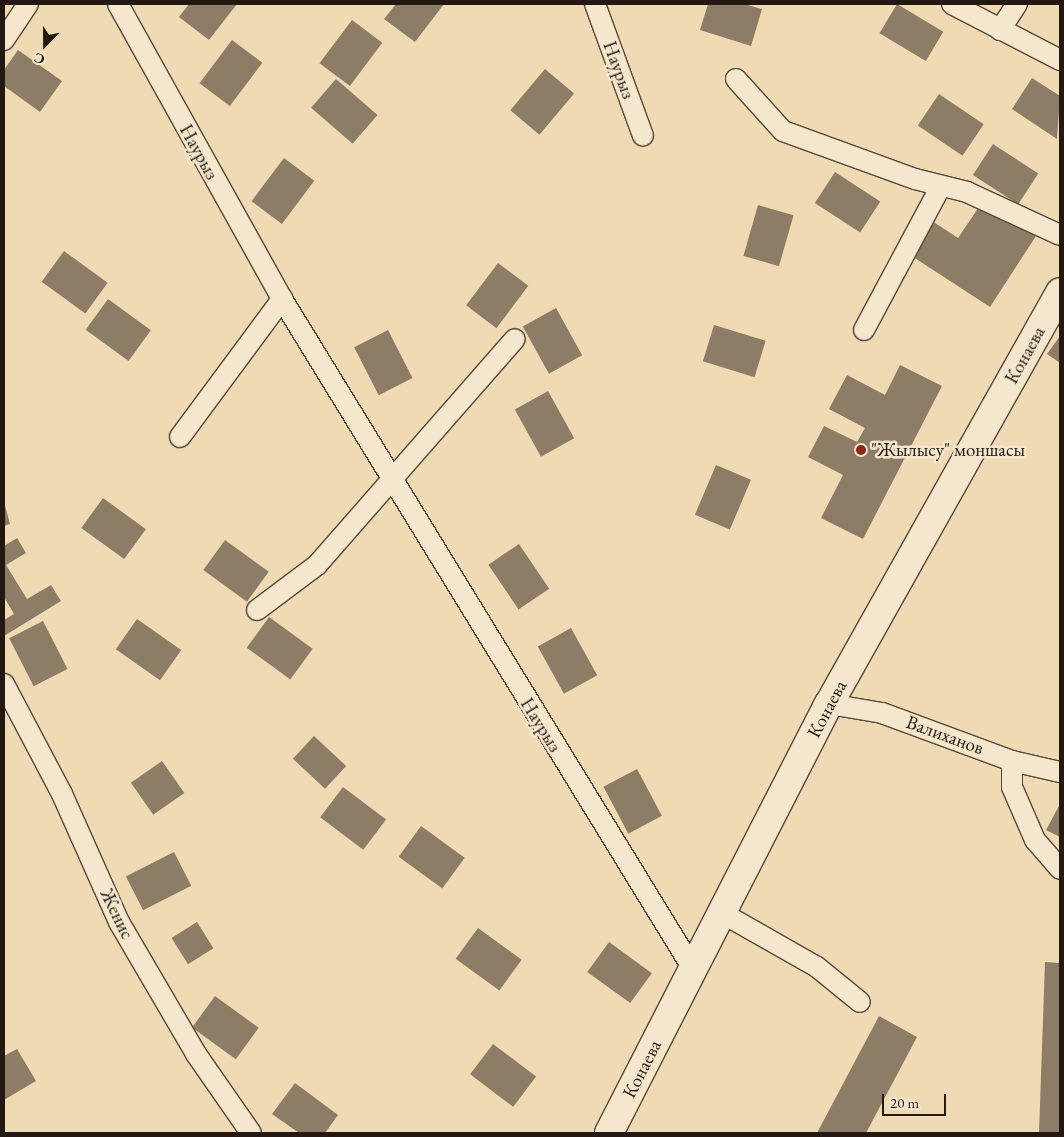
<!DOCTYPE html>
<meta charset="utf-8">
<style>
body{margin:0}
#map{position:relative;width:1064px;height:1137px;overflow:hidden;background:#f0dab4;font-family:"EB Garamond",serif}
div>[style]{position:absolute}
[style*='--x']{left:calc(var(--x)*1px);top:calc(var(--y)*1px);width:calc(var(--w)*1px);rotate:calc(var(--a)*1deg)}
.building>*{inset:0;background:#8e7d66;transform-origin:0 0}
.roads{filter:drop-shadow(1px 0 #56483a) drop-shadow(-1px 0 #56483a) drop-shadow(0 1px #56483a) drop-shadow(0 -1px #56483a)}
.minor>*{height:20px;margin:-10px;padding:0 10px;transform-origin:10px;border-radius:10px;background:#f5e7ce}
.secondary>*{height:28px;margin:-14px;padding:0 14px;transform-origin:14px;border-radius:14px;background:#f5e7ce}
.dots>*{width:14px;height:14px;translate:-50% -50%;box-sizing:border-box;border:2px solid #f5e7ce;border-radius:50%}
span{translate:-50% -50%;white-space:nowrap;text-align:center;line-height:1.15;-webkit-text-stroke:5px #f5e7ce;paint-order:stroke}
.street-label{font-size:19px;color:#231812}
.poi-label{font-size:19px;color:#231812}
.left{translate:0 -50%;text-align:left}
.frame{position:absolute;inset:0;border:5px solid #231812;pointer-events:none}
.north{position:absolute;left:20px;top:20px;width:50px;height:50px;-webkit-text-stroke:4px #f5e7ce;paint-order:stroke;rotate:202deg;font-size:14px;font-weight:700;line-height:20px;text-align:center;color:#231812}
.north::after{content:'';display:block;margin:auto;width:18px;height:22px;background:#231812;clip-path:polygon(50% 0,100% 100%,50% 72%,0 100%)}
.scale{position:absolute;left:882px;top:1094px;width:64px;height:22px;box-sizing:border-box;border:2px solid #231812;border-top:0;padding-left:6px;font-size:15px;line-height:18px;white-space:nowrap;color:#231812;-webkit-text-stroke:4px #f5e7ce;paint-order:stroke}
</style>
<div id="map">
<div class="building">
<div style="clip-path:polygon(189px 4px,237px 4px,209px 40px,179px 17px)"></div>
<div style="clip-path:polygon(396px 4px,444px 4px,415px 42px,384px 19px)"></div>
<div style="clip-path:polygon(708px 4px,744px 4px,762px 9px,751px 46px,700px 30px)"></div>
<div style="left:897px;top:4px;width:54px;height:34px;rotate:31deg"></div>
<div style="left:352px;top:20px;width:38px;height:54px;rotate:37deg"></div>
<div style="left:232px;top:40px;width:38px;height:54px;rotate:37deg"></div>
<div style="clip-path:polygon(18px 50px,62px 81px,40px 112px,4px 86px,4px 70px)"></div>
<div style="left:545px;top:69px;width:38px;height:54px;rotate:40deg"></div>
<div style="clip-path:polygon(1032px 78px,1060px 96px,1057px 139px,1012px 109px)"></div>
<div style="left:336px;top:79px;width:55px;height:38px;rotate:41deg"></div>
<div style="left:939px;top:94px;width:54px;height:38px;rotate:34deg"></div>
<div style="left:993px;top:144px;width:54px;height:37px;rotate:33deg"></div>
<div style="left:284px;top:158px;width:38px;height:54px;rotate:37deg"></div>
<div style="left:835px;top:172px;width:54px;height:37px;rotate:33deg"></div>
<div style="clip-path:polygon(983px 201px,1036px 236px,990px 307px,907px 253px,929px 219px,958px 238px)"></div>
<div style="left:758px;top:205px;width:37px;height:53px;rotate:16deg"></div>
<div style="left:64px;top:251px;width:54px;height:38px;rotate:36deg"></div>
<div style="left:498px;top:263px;width:38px;height:53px;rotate:37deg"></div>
<div style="left:108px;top:299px;width:53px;height:38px;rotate:36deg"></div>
<div style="left:556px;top:308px;width:54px;height:38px;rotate:61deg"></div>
<div style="left:714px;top:325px;width:54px;height:38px;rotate:17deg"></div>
<div style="left:388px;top:330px;width:54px;height:38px;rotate:63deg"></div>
<div style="clip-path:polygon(1060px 336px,1060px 363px,1047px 354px)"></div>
<div style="clip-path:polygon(900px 365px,942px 386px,863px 539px,821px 518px,843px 475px,808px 457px,824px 426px,857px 442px,865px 428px,829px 409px,847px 375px,885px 395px)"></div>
<div style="left:548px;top:391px;width:54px;height:38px;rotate:61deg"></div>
<div style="left:716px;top:465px;width:38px;height:54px;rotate:23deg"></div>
<div style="left:103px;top:498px;width:53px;height:37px;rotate:36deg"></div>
<div style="clip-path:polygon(4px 502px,10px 524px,4px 526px)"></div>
<div style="clip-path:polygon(17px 538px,26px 553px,6px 565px,27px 599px,51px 585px,61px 601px,4px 636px,4px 620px,14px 614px,4px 597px,4px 546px)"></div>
<div style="left:225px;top:540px;width:54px;height:37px;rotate:36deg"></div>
<div style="left:519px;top:544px;width:54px;height:37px;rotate:56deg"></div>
<div style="left:269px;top:617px;width:54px;height:38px;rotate:36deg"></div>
<div style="left:137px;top:619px;width:54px;height:37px;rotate:35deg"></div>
<div style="left:43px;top:621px;width:54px;height:38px;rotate:63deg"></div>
<div style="left:571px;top:628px;width:54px;height:38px;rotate:61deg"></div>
<div style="left:314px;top:736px;width:44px;height:31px;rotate:43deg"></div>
<div style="left:162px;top:761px;width:39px;height:38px;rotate:55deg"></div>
<div style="left:637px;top:769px;width:53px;height:38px;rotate:62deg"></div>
<div style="left:343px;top:787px;width:54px;height:38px;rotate:37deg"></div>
<div style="clip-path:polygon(1060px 804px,1060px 837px,1046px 830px)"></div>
<div style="left:421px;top:826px;width:54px;height:38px;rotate:36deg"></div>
<div style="left:174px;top:852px;width:38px;height:54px;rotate:63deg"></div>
<div style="left:197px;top:922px;width:31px;height:30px;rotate:58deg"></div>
<div style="left:478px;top:928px;width:54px;height:38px;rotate:36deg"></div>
<div style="left:609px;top:942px;width:53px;height:37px;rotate:36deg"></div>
<div style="clip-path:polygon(1045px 962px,1060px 963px,1060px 1133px,1039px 1133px)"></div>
<div style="left:215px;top:996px;width:54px;height:39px;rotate:36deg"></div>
<div style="clip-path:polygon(879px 1016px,917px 1037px,866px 1133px,817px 1133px)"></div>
<div style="left:493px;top:1044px;width:54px;height:38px;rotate:37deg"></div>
<div style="clip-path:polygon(17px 1049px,36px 1081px,4px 1100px,4px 1056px)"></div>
<div style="clip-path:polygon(295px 1083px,338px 1115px,325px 1133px,299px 1133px,272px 1114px)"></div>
</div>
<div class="roads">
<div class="minor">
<div style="--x:118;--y:4;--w:338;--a:60.9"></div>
<div style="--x:282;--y:299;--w:786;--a:58.47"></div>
<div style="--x:595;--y:4;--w:140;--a:70"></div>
<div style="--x:952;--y:4;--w:122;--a:27.4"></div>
<div style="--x:1000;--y:30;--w:31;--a:-57"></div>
<div style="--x:4;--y:40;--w:43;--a:-56.3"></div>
<div style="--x:736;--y:79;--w:70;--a:47.9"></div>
<div style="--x:783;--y:131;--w:140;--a:20"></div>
<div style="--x:915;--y:179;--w:54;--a:14"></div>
<div style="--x:967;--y:192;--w:102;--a:24.8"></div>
<div style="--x:864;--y:330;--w:163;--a:-61.9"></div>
<div style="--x:180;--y:437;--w:172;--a:-53.5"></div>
<div style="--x:257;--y:610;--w:75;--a:-36.9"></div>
<div style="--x:317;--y:565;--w:300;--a:-48.8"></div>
<div style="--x:4;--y:684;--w:124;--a:62.2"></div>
<div style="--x:62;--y:794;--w:140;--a:66"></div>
<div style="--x:119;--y:922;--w:153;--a:59.7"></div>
<div style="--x:196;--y:1054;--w:96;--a:55.2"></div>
<div style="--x:829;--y:704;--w:54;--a:9.6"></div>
<div style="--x:882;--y:713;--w:139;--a:20.3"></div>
<div style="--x:1012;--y:761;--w:49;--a:12.9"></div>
<div style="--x:1012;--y:761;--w:26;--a:90"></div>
<div style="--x:1012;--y:787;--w:58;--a:66.5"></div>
<div style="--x:1035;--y:840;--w:38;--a:49"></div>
<div style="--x:722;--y:913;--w:109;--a:29.6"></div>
<div style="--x:817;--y:967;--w:55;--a:39.1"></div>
</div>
<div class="secondary">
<div style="--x:609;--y:1133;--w:482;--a:-62.9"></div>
<div style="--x:829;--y:704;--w:472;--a:-60.7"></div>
</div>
</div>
<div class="dots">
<div style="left:861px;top:450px;background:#8f2418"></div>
</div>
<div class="street-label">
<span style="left:619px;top:70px;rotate:70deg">Наурыз</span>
<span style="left:199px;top:152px;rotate:61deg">Наурыз</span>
<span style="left:1025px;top:355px;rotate:-61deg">Конаева</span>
<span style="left:827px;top:709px;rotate:-62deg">Конаева</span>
<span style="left:541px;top:725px;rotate:58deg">Наурыз</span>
<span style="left:945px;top:735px;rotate:20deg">Валиханов</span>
<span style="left:117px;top:914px;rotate:64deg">Женис</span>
<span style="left:642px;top:1069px;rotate:-63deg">Конаева</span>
</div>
<div class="poi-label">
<span class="left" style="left:871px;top:450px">"Жылысу" моншасы</span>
</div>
<div class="frame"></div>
<div class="north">С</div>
<div class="scale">20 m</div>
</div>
